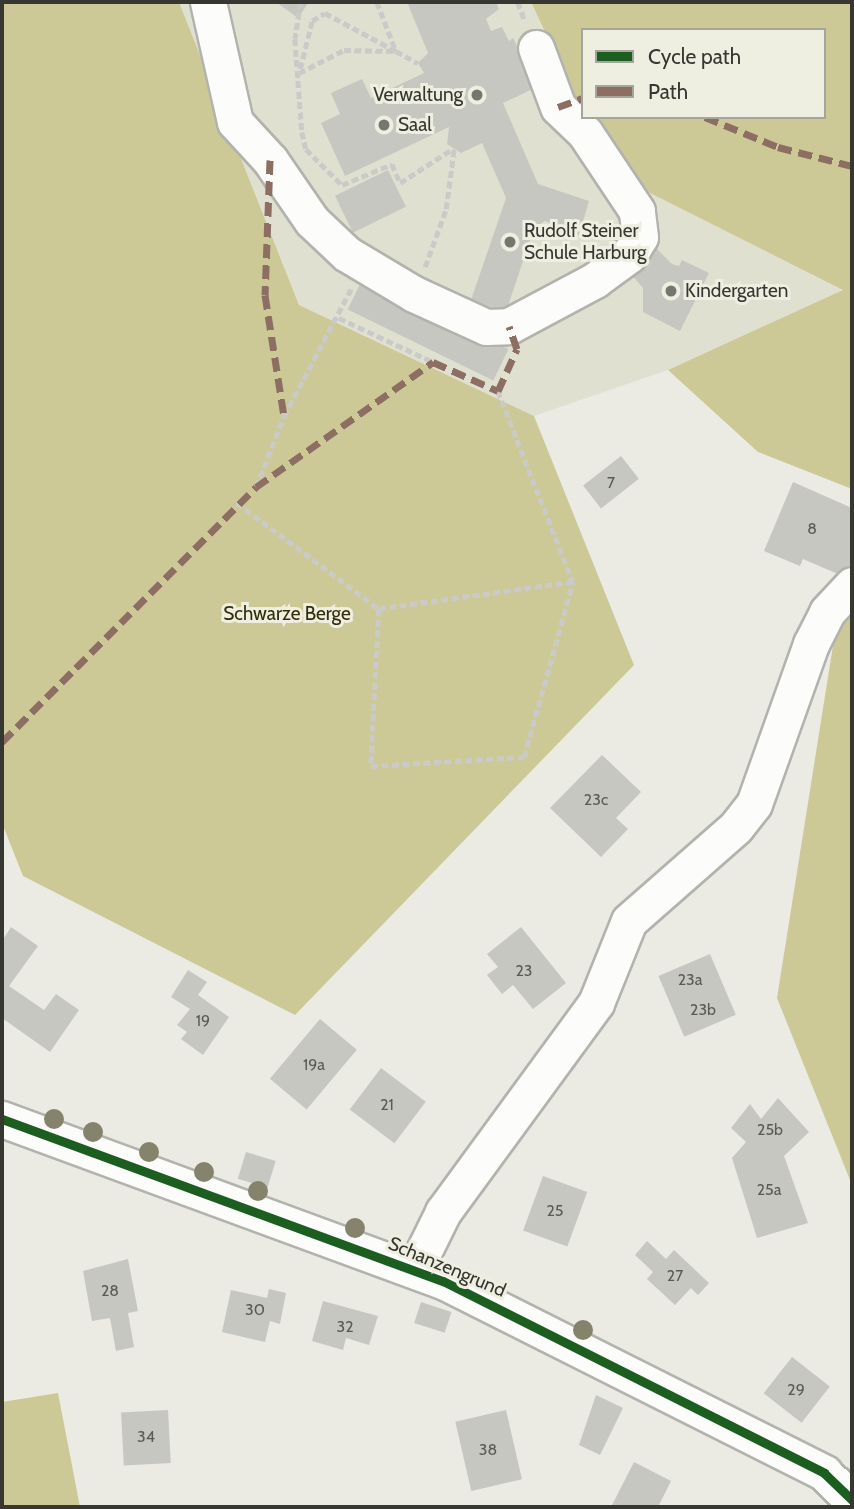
<!DOCTYPE html>
<style>
body{margin:0}
#map{position:relative;width:854px;height:1509px;overflow:hidden;background:#ebebe4;font-family:Cabin,sans-serif}
div>[style]{position:absolute}
[style*='--x']{left:calc(var(--x)*1px);top:calc(var(--y)*1px);width:calc(var(--w)*1px);rotate:calc(var(--a)*1deg)}
.built>*{inset:0;background:#e0e0d1}
.forest>*{inset:0;background:#ccc997}
.building>*{inset:0;background:#c7c7c2;transform-origin:0 0}
.path>*{height:4.5px;margin-top:-2.25px;transform-origin:0;background:repeating-linear-gradient(90deg,#cacac8 0 7px,transparent 0 10.5px)}
.roads{filter:drop-shadow(2px 0 #b3b3ae) drop-shadow(-2px 0 #b3b3ae) drop-shadow(0 2px #b3b3ae) drop-shadow(0 -2px #b3b3ae)}
.minor>*{height:35px;margin:-17.5px;padding:0 17.5px;transform-origin:17.5px;border-radius:17.5px;background:#fcfcfb}
.quiet>*{height:7px;margin-top:-3.5px;transform-origin:0;background:repeating-linear-gradient(90deg,#8d6e63 0 14px,transparent 0 21px)}
.cycleway>*{height:9px;margin:-4.5px;padding:0 4.5px;transform-origin:4.5px;border-radius:4.5px;background:#1b5e20}
.trees>*{width:20px;height:20px;margin:-10px;border-radius:50%;background:#85836b}
.dots>*{width:19px;height:19px;translate:-50% -50%;box-sizing:border-box;border:4px solid #eeeee1;border-radius:50%}
span{translate:-50% -50%;white-space:nowrap;text-align:center;line-height:1.15;-webkit-text-stroke:6px #eeeee1;paint-order:stroke}
.number-label{font-size:16px;color:#5b5b56}
.number-label span{-webkit-text-stroke-width:0}
.poi-label{font-size:19px;color:#373732}
.right{translate:-100% -50%;text-align:right}
.left{translate:0 -50%;text-align:left}
.park-label{font-size:19px;color:#312e08}
.street-label{font-size:19px;color:#373732}
.frame{position:absolute;inset:0;border:4px solid #373732;pointer-events:none}
.legend{position:absolute;left:581px;top:28px;width:245px;height:91px;box-sizing:border-box;background:#eeeee1;border:2px solid #a5a59b;margin:0;padding:9px 12px;list-style:none;font-size:21px;color:#373732}
.legend li{display:flex;align-items:center;gap:14px;height:35px}
.legend b{width:35px;border:2px solid #a5a59b}
</style>
<div id="map">
<div class="built">
<div style="clip-path:polygon(179px 2px,531px 2px,576px 106px,650px 193px,844px 290px,668px 370px,534px 416px,299px 305px)"></div>
</div>
<div class="forest">
<div style="clip-path:polygon(2px 2px,179px 2px,299px 305px,534px 416px,634px 665px,295px 1015px,23px 876px,2px 823px)"></div>
<div style="clip-path:polygon(531px 2px,852px 2px,852px 489px,758px 452px,668px 370px,843px 290px,650px 193px,585px 117px,824px 117px,824px 30px,583px 30px,583px 114px)"></div>
<div style="clip-path:polygon(852px 568px,852px 1185px,777px 998px,841px 595px)"></div>
<div style="clip-path:polygon(58px 1393px,80px 1507px,2px 1507px,2px 1402px)"></div>
</div>
<div class="building">
<div style="clip-path:polygon(276px 2px,309px 2px,298px 18px)"></div>
<div style="clip-path:polygon(407px 2px,496px 2px,499px 9px,486px 19px,491px 31px,502px 27px,509px 41px,513px 38px,537px 87px,503px 103px,538px 184px,589px 201px,579px 235px,545px 221px,534px 228px,506px 312px,471px 300px,506px 198px,482px 143px,461px 153px,447px 144px,449px 127px,345px 176px,321px 123px,340px 114px,331px 93px,362px 79px,371px 98px,424px 73px,418px 63px,428px 53px)"></div>
<div style="left:388px;top:170px;width:41px;height:59px;rotate:64deg"></div>
<div style="clip-path:polygon(655px 247px,672px 264px,679px 266px,682px 260px,709px 273px,680px 331px,643px 312px,643px 288px,630px 273px)"></div>
<div style="left:363px;top:278px;width:162px;height:35px;rotate:26deg"></div>
<div style="left:621px;top:456px;width:29px;height:48px;rotate:52deg"></div>
<div style="clip-path:polygon(793px 482px,852px 508px,852px 565px,847px 578px,803px 559px,800px 566px,764px 551px)"></div>
<div style="clip-path:polygon(602px 755px,641px 792px,616px 818px,628px 829px,601px 857px,550px 808px)"></div>
<div style="clip-path:polygon(11px 927px,38px 946px,9px 986px,44px 1010px,56px 994px,79px 1010px,50px 1052px,2px 1018px,2px 941px)"></div>
<div style="clip-path:polygon(521px 927px,566px 983px,533px 1009px,513px 985px,502px 994px,487px 975px,498px 967px,487px 954px)"></div>
<div style="left:710px;top:954px;width:66px;height:56px;rotate:67deg"></div>
<div style="clip-path:polygon(188px 970px,207px 982px,198px 995px,229px 1017px,203px 1055px,181px 1039px,187px 1032px,177px 1025px,190px 1009px,171px 997px)"></div>
<div style="left:320px;top:1019px;width:48px;height:78px;rotate:40deg"></div>
<div style="left:381px;top:1068px;width:56px;height:52px;rotate:37deg"></div>
<div style="clip-path:polygon(778px 1098px,809px 1132px,784px 1156px,808px 1223px,757px 1238px,732px 1158px,746px 1142px,731px 1128px,750px 1104px,761px 1119px)"></div>
<div style="left:246px;top:1152px;width:31px;height:28px;rotate:17deg"></div>
<div style="left:543px;top:1176px;width:47px;height:58px;rotate:20deg"></div>
<div style="clip-path:polygon(647px 1241px,666px 1259px,674px 1250px,709px 1283px,698px 1295px,691px 1288px,675px 1305px,647px 1279px,653px 1272px,635px 1255px)"></div>
<div style="clip-path:polygon(128px 1259px,138px 1311px,128px 1313px,134px 1347px,116px 1351px,110px 1318px,92px 1321px,83px 1271px)"></div>
<div style="clip-path:polygon(269px 1289px,286px 1293px,280px 1324px,270px 1321px,265px 1342px,222px 1332px,231px 1290px,267px 1298px)"></div>
<div style="clip-path:polygon(323px 1301px,378px 1316px,369px 1345px,346px 1338px,343px 1350px,312px 1341px)"></div>
<div style="left:421px;top:1302px;width:32px;height:22px;rotate:18deg"></div>
<div style="left:792px;top:1357px;width:48px;height:46px;rotate:38deg"></div>
<div style="clip-path:polygon(596px 1395px,623px 1408px,600px 1455px,579px 1445px)"></div>
<div style="left:168px;top:1410px;width:53px;height:47px;rotate:87deg"></div>
<div style="left:506px;top:1410px;width:71px;height:52px;rotate:77deg"></div>
<div style="clip-path:polygon(634px 1462px,671px 1481px,659px 1505px,663px 1507px,611px 1507px)"></div>
</div>
<div class="path">
<div style="--x:301;--y:2;--w:37;--a:99"></div>
<div style="--x:295;--y:39;--w:93;--a:85.7"></div>
<div style="--x:302;--y:132;--w:17;--a:77"></div>
<div style="--x:306;--y:149;--w:51;--a:45"></div>
<div style="--x:342;--y:185;--w:54;--a:-22.8"></div>
<div style="--x:392;--y:164;--w:21;--a:67"></div>
<div style="--x:400;--y:183;--w:64;--a:-32.9"></div>
<div style="--x:377;--y:2;--w:53;--a:68.8"></div>
<div style="--x:396;--y:51;--w:25;--a:29"></div>
<div style="--x:518;--y:2;--w:20;--a:70"></div>
<div style="--x:300;--y:69;--w:49;--a:-76"></div>
<div style="--x:312;--y:21;--w:15;--a:-32"></div>
<div style="--x:325;--y:13;--w:81;--a:28.2"></div>
<div style="--x:299;--y:73;--w:51;--a:-27.1"></div>
<div style="--x:344;--y:50;--w:50;--a:1.1"></div>
<div style="--x:425;--y:267;--w:62;--a:-70.1"></div>
<div style="--x:446;--y:209;--w:62;--a:-82.5"></div>
<div style="--x:339;--y:318;--w:104;--a:25.1"></div>
<div style="--x:498;--y:391;--w:205;--a:68.6"></div>
<div style="--x:256;--y:487;--w:76;--a:-68.5"></div>
<div style="--x:284;--y:416;--w:144;--a:-62.2"></div>
<div style="--x:237;--y:503;--w:177;--a:36.7"></div>
<div style="--x:379;--y:609;--w:157;--a:92.9"></div>
<div style="--x:371;--y:766;--w:153;--a:-3.4"></div>
<div style="--x:524;--y:757;--w:182;--a:-74.4"></div>
<div style="--x:573;--y:582;--w:196;--a:172.1"></div>
</div>
<div class="roads">
<div class="minor">
<div style="--x:208;--y:2;--w:123;--a:77.3"></div>
<div style="--x:235;--y:122;--w:52;--a:47.4"></div>
<div style="--x:270;--y:160;--w:74;--a:55.5"></div>
<div style="--x:312;--y:221;--w:48;--a:43.3"></div>
<div style="--x:347;--y:254;--w:78;--a:30.8"></div>
<div style="--x:414;--y:294;--w:79;--a:24.6"></div>
<div style="--x:486;--y:327;--w:23;--a:-2"></div>
<div style="--x:509;--y:326;--w:98;--a:-28.1"></div>
<div style="--x:595;--y:280;--w:42;--a:-36.3"></div>
<div style="--x:629;--y:255;--w:21;--a:-59"></div>
<div style="--x:640;--y:237;--w:26;--a:-97"></div>
<div style="--x:637;--y:211;--w:94;--a:-123.7"></div>
<div style="--x:585;--y:133;--w:37;--a:-136"></div>
<div style="--x:558;--y:107;--w:63;--a:-110.4"></div>
<div style="--x:2;--y:1119;--w:470;--a:20.2"></div>
<div style="--x:443;--y:1281;--w:427;--a:26.7"></div>
<div style="--x:824;--y:1473;--w:39;--a:44"></div>
<div style="--x:415;--y:1269;--w:64;--a:-63.8"></div>
<div style="--x:443;--y:1212;--w:259;--a:-53.8"></div>
<div style="--x:596;--y:1003;--w:88;--a:-68.1"></div>
<div style="--x:629;--y:921;--w:142;--a:-41.3"></div>
<div style="--x:736;--y:827;--w:29;--a:-52"></div>
<div style="--x:754;--y:804;--w:170;--a:-70.4"></div>
<div style="--x:811;--y:644;--w:36;--a:-63"></div>
<div style="--x:827;--y:612;--w:37;--a:-47"></div>
</div>
</div>
<div class="quiet">
<div style="--x:558;--y:107;--w:27;--a:-20"></div>
<div style="--x:705;--y:117;--w:79;--a:22.3"></div>
<div style="--x:778;--y:147;--w:76;--a:14.4"></div>
<div style="--x:270;--y:160;--w:135;--a:92.1"></div>
<div style="--x:265;--y:295;--w:122;--a:81.1"></div>
<div style="--x:2;--y:742;--w:360;--a:-45.1"></div>
<div style="--x:256;--y:487;--w:217;--a:-35.2"></div>
<div style="--x:433;--y:362;--w:71;--a:24"></div>
<div style="--x:498;--y:391;--w:46;--a:-65.7"></div>
<div style="--x:517;--y:349;--w:24;--a:-109"></div>
</div>
<div class="cycleway">
<div style="--x:2;--y:1119;--w:470;--a:20.2"></div>
<div style="--x:443;--y:1281;--w:427;--a:26.7"></div>
<div style="--x:824;--y:1473;--w:39;--a:44"></div>
</div>
<div class="trees">
<div style="left:54px;top:1119px"></div>
<div style="left:93px;top:1132px"></div>
<div style="left:149px;top:1152px"></div>
<div style="left:204px;top:1172px"></div>
<div style="left:258px;top:1191px"></div>
<div style="left:355px;top:1228px"></div>
<div style="left:583px;top:1330px"></div>
</div>
<div class="dots">
<div style="left:477px;top:95px;background:#767670"></div>
<div style="left:384px;top:125px;background:#767670"></div>
<div style="left:510px;top:242px;background:#767670"></div>
<div style="left:671px;top:291px;background:#767670"></div>
</div>
<div class="number-label">
<span style="left:611px;top:483px">7</span>
<span style="left:812px;top:529px">8</span>
<span style="left:596px;top:800px">23c</span>
<span style="left:524px;top:971px">23</span>
<span style="left:690px;top:980px">23a</span>
<span style="left:703px;top:1010px">23b</span>
<span style="left:203px;top:1021px">19</span>
<span style="left:314px;top:1065px">19a</span>
<span style="left:387px;top:1105px">21</span>
<span style="left:770px;top:1130px">25b</span>
<span style="left:769px;top:1190px">25a</span>
<span style="left:555px;top:1211px">25</span>
<span style="left:675px;top:1276px">27</span>
<span style="left:110px;top:1291px">28</span>
<span style="left:255px;top:1310px">30</span>
<span style="left:345px;top:1327px">32</span>
<span style="left:796px;top:1390px">29</span>
<span style="left:146px;top:1437px">34</span>
<span style="left:488px;top:1450px">38</span>
</div>
<div class="poi-label">
<span class="right" style="left:463px;top:95px">Verwaltung</span>
<span class="left" style="left:398px;top:125px">Saal</span>
<span class="left" style="left:524px;top:242px">Rudolf Steiner<br>Schule Harburg</span>
<span class="left" style="left:685px;top:291px">Kindergarten</span>
</div>
<div class="park-label">
<span style="left:287px;top:614px">Schwarze Berge</span>
</div>
<div class="street-label">
<span style="left:447px;top:1267px;rotate:23deg">Schanzengrund</span>
</div>
<div class="frame"></div>
<ul class="legend">
<li><b style="height:9px;background:#1b5e20"></b>Cycle path</li>
<li><b style="height:9px;background:#8d6e63"></b>Path</li>
</ul>
</div>
